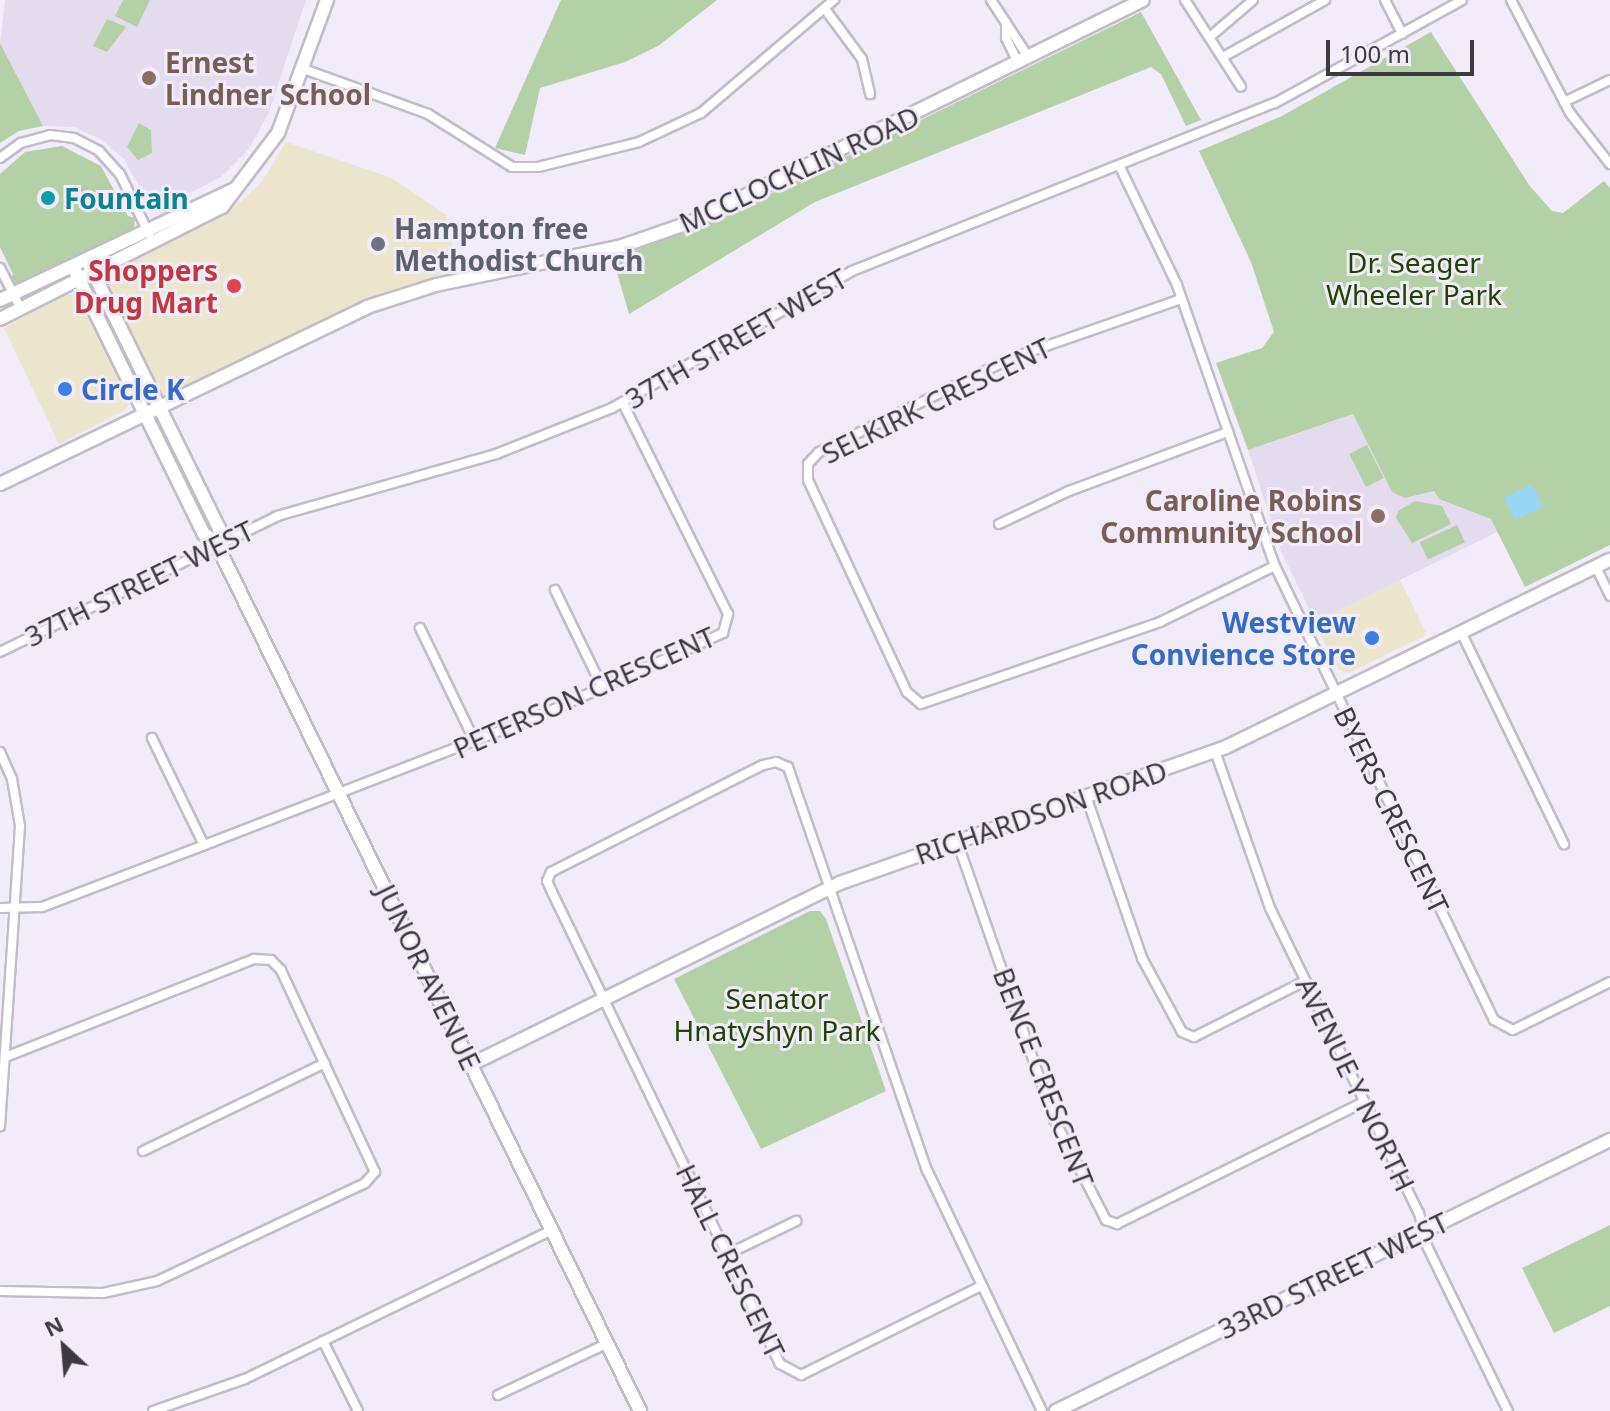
<!DOCTYPE html>
<style>
body{margin:0}
#map{position:relative;width:1610px;height:1411px;overflow:hidden;background:#f2ebf9;font-family:"Noto Sans",sans-serif}
div>[style]{position:absolute}
[style*='--x']{left:calc(var(--x)*1px);top:calc(var(--y)*1px);width:calc(var(--w)*1px);rotate:calc(var(--a)*1deg)}
.commercial>*{inset:0;background:#ede4ce}
.built>*{inset:0;background:#e5dbef}
.green>*{inset:0;background:#b4d0a7;transform-origin:0 0}
.water>*{inset:0;background:#97d6f3;transform-origin:0 0}
.roads{filter:drop-shadow(2px 0 #c2bcc9) drop-shadow(-2px 0 #c2bcc9) drop-shadow(0 2px #c2bcc9) drop-shadow(0 -2px #c2bcc9)}
.street>*{height:8px;margin:-4px;padding:0 4px;transform-origin:4px;border-radius:4px;background:#fff}
.secondary>*{height:12px;margin:-6px;padding:0 6px;transform-origin:6px;border-radius:6px;background:#fff}
.dots>*{width:22px;height:22px;translate:-50% -50%;box-sizing:border-box;border:4px solid #f2ebf9;border-radius:50%}
span{translate:-50% -50%;white-space:nowrap;text-align:center;line-height:1.15;-webkit-text-stroke:6px #f2ebf9;paint-order:stroke}
.education-label{font-size:28px;color:#785e54;font-weight:700}
.left{translate:0 -50%;text-align:left}
.right{translate:-100% -50%;text-align:right}
.street-label{font-size:28px;color:#3d3a3f}
.culture-label{font-size:28px;color:#0d838f;font-weight:700}
.worship-label{font-size:28px;color:#5b616d;font-weight:700}
.park-label{font-size:28px;color:#1e4500}
.health-label{font-size:28px;color:#be3a42;font-weight:700}
.shop-label{font-size:28px;color:#366cbe;font-weight:700}
.north{position:absolute;left:24px;top:1307px;width:80px;height:80px;-webkit-text-stroke:6px #f2ebf9;paint-order:stroke;rotate:334deg;font-size:22px;font-weight:700;line-height:32px;text-align:center;color:#3d3a3f}
.north::after{content:'';display:block;margin:auto;width:28px;height:36px;background:#3d3a3f;clip-path:polygon(50% 0,100% 100%,50% 72%,0 100%)}
.scale{position:absolute;left:1326px;top:40px;width:148px;height:36px;box-sizing:border-box;border:4px solid #3d3a3f;border-top:0;padding-left:10px;font-size:24px;line-height:28px;white-space:nowrap;color:#3d3a3f;-webkit-text-stroke:6px #f2ebf9;paint-order:stroke}
</style>
<div id="map">
<div class="commercial">
<div style="clip-path:polygon(286px 142px,392px 178px,446px 215px,459px 275px,360px 303px,173px 394px,163px 393px,107px 287px,108px 276px,237px 205px,261px 183px)"></div>
<div style="clip-path:polygon(64px 295px,76px 295px,83px 302px,131px 400px,125px 410px,59px 444px,4px 328px)"></div>
<div style="clip-path:polygon(1400px 580px,1427px 635px,1349px 673px,1338px 670px,1315px 622px)"></div>
</div>
<div class="built">
<div style="clip-path:polygon(5px 0,306px 0,269px 112px,249px 149px,221px 177px,153px 212px,124px 159px,102px 140px,74px 127px,43px 126px,0 43px)"></div>
<div style="clip-path:polygon(1353px 414px,1392px 492px,1405px 498px,1434px 491px,1439px 499px,1491px 519px,1499px 531px,1315px 622px,1281px 551px,1248px 450px)"></div>
</div>
<div class="green">
<div style="clip-path:polygon(123px 0,150px 0,137px 27px,115px 16px)"></div>
<div style="clip-path:polygon(561px 0,717px 0,658px 46px,625px 62px,540px 88px,525px 155px,495px 148px)"></div>
<div style="clip-path:polygon(1141px 12px,1201px 120px,1186px 126px,1161px 74px,1151px 67px,815px 202px,629px 314px,613px 259px,717px 220px)"></div>
<div style="clip-path:polygon(107px 19px,126px 27px,107px 52px,93px 46px)"></div>
<div style="clip-path:polygon(1431px 32px,1529px 185px,1552px 211px,1563px 213px,1604px 181px,1610px 188px,1610px 545px,1525px 587px,1491px 519px,1439px 499px,1434px 491px,1405px 498px,1392px 492px,1353px 414px,1248px 450px,1216px 363px,1262px 348px,1274px 332px,1251px 262px,1199px 151px,1282px 116px)"></div>
<div style="clip-path:polygon(0 43px,43px 126px,19px 131px,0 143px)"></div>
<div style="clip-path:polygon(139px 123px,151px 130px,152px 153px,138px 160px,127px 147px)"></div>
<div style="clip-path:polygon(62px 146px,101px 166px,128px 216px,135px 218px,134px 228px,19px 285px,10px 280px,13px 274px,0 247px,0 174px,25px 152px)"></div>
<div style="left:1367px;top:445px;width:37px;height:20px;rotate:63deg"></div>
<div style="clip-path:polygon(1415px 501px,1442px 506px,1451px 524px,1412px 543px,1396px 518px,1398px 511px)"></div>
<div style="left:1457px;top:525px;width:19px;height:41px;rotate:65deg"></div>
<div style="clip-path:polygon(810px 911px,820px 911px,826px 919px,886px 1091px,761px 1149px,674px 979px)"></div>
<div style="clip-path:polygon(1610px 1225px,1610px 1306px,1554px 1333px,1522px 1268px)"></div>
</div>
<div class="water">
<div style="left:1532px;top:484px;width:25px;height:31px;rotate:64deg"></div>
</div>
<div class="roads">
<div class="street">
<div style="--x:991;--y:0;--w:69;--a:56.8"></div>
<div style="--x:1185;--y:0;--w:103;--a:57.2"></div>
<div style="--x:1385;--y:0;--w:38;--a:63"></div>
<div style="--x:1511;--y:0;--w:127;--a:62.4"></div>
<div style="--x:1570;--y:113;--w:65;--a:51.9"></div>
<div style="--x:825;--y:9;--w:62;--a:53.5"></div>
<div style="--x:862;--y:59;--w:36;--a:77"></div>
<div style="--x:1006;--y:23;--w:15;--a:90"></div>
<div style="--x:1006;--y:38;--w:28;--a:64"></div>
<div style="--x:1211;--y:36;--w:55;--a:-40.6"></div>
<div style="--x:1223;--y:57;--w:117;--a:-29.2"></div>
<div style="--x:301;--y:68;--w:135;--a:19.9"></div>
<div style="--x:428;--y:114;--w:99;--a:32.2"></div>
<div style="--x:512;--y:167;--w:26;--a:0"></div>
<div style="--x:538;--y:167;--w:104;--a:-13.9"></div>
<div style="--x:639;--y:142;--w:68;--a:-25.1"></div>
<div style="--x:701;--y:113;--w:175;--a:-40.4"></div>
<div style="--x:1564;--y:102;--w:51;--a:-25.6"></div>
<div style="--x:0;--y:158;--w:26;--a:-36"></div>
<div style="--x:21;--y:143;--w:30;--a:-15"></div>
<div style="--x:50;--y:135;--w:24;--a:7"></div>
<div style="--x:74;--y:138;--w:28;--a:27"></div>
<div style="--x:99;--y:151;--w:31;--a:48"></div>
<div style="--x:120;--y:174;--w:67;--a:64.2"></div>
<div style="--x:1120;--y:167;--w:131;--a:64.2"></div>
<div style="--x:1177;--y:285;--w:298;--a:70.8"></div>
<div style="--x:1275;--y:566;--w:504;--a:64.25"></div>
<div style="--x:1494;--y:1020;--w:21;--a:28"></div>
<div style="--x:1513;--y:1030;--w:108;--a:-26.3"></div>
<div style="--x:0;--y:268;--w:46;--a:62.9"></div>
<div style="--x:1181;--y:299;--w:179;--a:160.8"></div>
<div style="--x:1012;--y:358;--w:215;--a:154"></div>
<div style="--x:819;--y:452;--w:16;--a:133"></div>
<div style="--x:808;--y:464;--w:16;--a:90"></div>
<div style="--x:808;--y:480;--w:234;--a:65"></div>
<div style="--x:907;--y:692;--w:18;--a:41"></div>
<div style="--x:921;--y:704;--w:253;--a:-18.9"></div>
<div style="--x:1160;--y:622;--w:128;--a:-26"></div>
<div style="--x:999;--y:524;--w:77;--a:-25.2"></div>
<div style="--x:1069;--y:491;--w:170;--a:-20.4"></div>
<div style="--x:1596;--y:567;--w:32;--a:64"></div>
<div style="--x:555;--y:590;--w:110;--a:64.1"></div>
<div style="--x:420;--y:628;--w:127;--a:64.2"></div>
<div style="--x:1461;--y:632;--w:236;--a:64.1"></div>
<div style="--x:0;--y:652;--w:309;--a:-26.1"></div>
<div style="--x:277;--y:516;--w:228;--a:-15.8"></div>
<div style="--x:496;--y:454;--w:125;--a:-21.6"></div>
<div style="--x:612;--y:408;--w:276;--a:-29.7"></div>
<div style="--x:852;--y:271;--w:455;--a:-21.7"></div>
<div style="--x:1275;--y:103;--w:213;--a:-28.8"></div>
<div style="--x:152;--y:738;--w:119;--a:64.1"></div>
<div style="--x:1215;--y:751;--w:166;--a:70.7"></div>
<div style="--x:1270;--y:908;--w:339;--a:64"></div>
<div style="--x:1419;--y:1213;--w:34;--a:76"></div>
<div style="--x:1427;--y:1246;--w:184;--a:63.9"></div>
<div style="--x:0;--y:752;--w:30;--a:66"></div>
<div style="--x:12;--y:779;--w:48;--a:80.3"></div>
<div style="--x:20;--y:826;--w:301;--a:93.8"></div>
<div style="--x:1086;--y:796;--w:171;--a:70.9"></div>
<div style="--x:1142;--y:958;--w:84;--a:61.6"></div>
<div style="--x:1182;--y:1032;--w:13;--a:23"></div>
<div style="--x:1194;--y:1037;--w:124;--a:-26.8"></div>
<div style="--x:957;--y:841;--w:294;--a:70.8"></div>
<div style="--x:1054;--y:1119;--w:114;--a:62.8"></div>
<div style="--x:1106;--y:1220;--w:12;--a:20"></div>
<div style="--x:1117;--y:1224;--w:275;--a:-26.3"></div>
<div style="--x:0;--y:908;--w:42;--a:-1.4"></div>
<div style="--x:42;--y:907;--w:182;--a:-20.9"></div>
<div style="--x:212;--y:842;--w:350;--a:-21.1"></div>
<div style="--x:539;--y:716;--w:202;--a:-24.3"></div>
<div style="--x:723;--y:633;--w:20;--a:-75"></div>
<div style="--x:728;--y:614;--w:236;--a:-116.5"></div>
<div style="--x:143;--y:1151;--w:202;--a:-25.8"></div>
<div style="--x:728;--y:1254;--w:76;--a:-25.9"></div>
<div style="--x:981;--y:1286;--w:201;--a:153.7"></div>
<div style="--x:801;--y:1375;--w:24;--a:-152"></div>
<div style="--x:780;--y:1364;--w:524;--a:-115.78"></div>
<div style="--x:552;--y:892;--w:12;--a:-114"></div>
<div style="--x:547;--y:881;--w:10;--a:-66"></div>
<div style="--x:551;--y:872;--w:237;--a:-26.8"></div>
<div style="--x:763;--y:765;--w:13;--a:-13"></div>
<div style="--x:776;--y:762;--w:13;--a:23"></div>
<div style="--x:788;--y:767;--w:426;--a:71"></div>
<div style="--x:927;--y:1170;--w:267;--a:64.5"></div>
<div style="--x:0;--y:1291;--w:103;--a:1.1"></div>
<div style="--x:103;--y:1293;--w:55;--a:-12.5"></div>
<div style="--x:157;--y:1281;--w:230;--a:-25.2"></div>
<div style="--x:365;--y:1183;--w:15;--a:-48"></div>
<div style="--x:375;--y:1172;--w:223;--a:-115"></div>
<div style="--x:281;--y:970;--w:14;--a:-135"></div>
<div style="--x:271;--y:960;--w:17;--a:-177"></div>
<div style="--x:254;--y:959;--w:268;--a:158.5"></div>
<div style="--x:323;--y:1341;--w:78;--a:63.4"></div>
<div style="--x:498;--y:1395;--w:122;--a:-25.3"></div>
<div style="--x:153;--y:1411;--w:97;--a:-19.2"></div>
<div style="--x:245;--y:1379;--w:341;--a:-25.9"></div>
</div>
<div class="secondary">
<div style="--x:87;--y:260;--w:299;--a:63.8"></div>
<div style="--x:219;--y:528;--w:27;--a:84"></div>
<div style="--x:222;--y:555;--w:953;--a:63.97"></div>
<div style="--x:73;--y:267;--w:297;--a:63.9"></div>
<div style="--x:204;--y:534;--w:16;--a:35"></div>
<div style="--x:0;--y:300;--w:260;--a:-25.3"></div>
<div style="--x:0;--y:319;--w:249;--a:-26.8"></div>
<div style="--x:222;--y:207;--w:93;--a:-52.9"></div>
<div style="--x:278;--y:133;--w:142;--a:-69.8"></div>
<div style="--x:0;--y:484;--w:407;--a:-25.7"></div>
<div style="--x:367;--y:307;--w:72;--a:-17.7"></div>
<div style="--x:436;--y:285;--w:190;--a:-11.8"></div>
<div style="--x:622;--y:246;--w:76;--a:-19.1"></div>
<div style="--x:694;--y:221;--w:500;--a:-26.21"></div>
<div style="--x:472;--y:1064;--w:410;--a:-26.2"></div>
<div style="--x:840;--y:883;--w:409;--a:-19.4"></div>
<div style="--x:1226;--y:747;--w:427;--a:-26"></div>
<div style="--x:1056;--y:1411;--w:617;--a:-26.07"></div>
</div>
</div>
<div class="dots">
<div style="left:149px;top:78px;background:#8d6e63"></div>
<div style="left:48px;top:198px;background:#0f9aa8"></div>
<div style="left:378px;top:244px;background:#6b7280"></div>
<div style="left:234px;top:286px;background:#e0444e"></div>
<div style="left:65px;top:389px;background:#3f7fe0"></div>
<div style="left:1378px;top:516px;background:#8d6e63"></div>
<div style="left:1372px;top:638px;background:#3f7fe0"></div>
</div>
<div class="education-label">
<span class="left" style="left:165px;top:78px">Ernest<br>Lindner School</span>
<span class="right" style="left:1362px;top:516px">Caroline Robins<br>Community School</span>
</div>
<div class="street-label">
<span style="left:799px;top:169px;rotate:-25deg">MCCLOCKLIN ROAD</span>
<span style="left:736px;top:338px;rotate:-30deg">37TH STREET WEST</span>
<span style="left:936px;top:400px;rotate:-26deg">SELKIRK CRESCENT</span>
<span style="left:139px;top:583px;rotate:-26deg">37TH STREET WEST</span>
<span style="left:584px;top:692px;rotate:-24deg">PETERSON CRESCENT</span>
<span style="left:1392px;top:810px;rotate:64deg">BYERS CRESCENT</span>
<span style="left:1041px;top:812px;rotate:-19deg">RICHARDSON ROAD</span>
<span style="left:429px;top:977px;rotate:64deg">JUNOR AVENUE</span>
<span style="left:1044px;top:1077px;rotate:69deg">BENCE CRESCENT</span>
<span style="left:1356px;top:1084px;rotate:64deg">AVENUE Y NORTH</span>
<span style="left:731px;top:1261px;rotate:64deg">HALL CRESCENT</span>
<span style="left:1333px;top:1275px;rotate:-26deg">33RD STREET WEST</span>
</div>
<div class="culture-label">
<span class="left" style="left:64px;top:198px">Fountain</span>
</div>
<div class="worship-label">
<span class="left" style="left:394px;top:244px">Hampton free<br>Methodist Church</span>
</div>
<div class="park-label">
<span style="left:1414px;top:278px">Dr. Seager<br>Wheeler Park</span>
<span style="left:777px;top:1014px">Senator<br>Hnatyshyn Park</span>
</div>
<div class="health-label">
<span class="right" style="left:218px;top:286px">Shoppers<br>Drug Mart</span>
</div>
<div class="shop-label">
<span class="left" style="left:81px;top:389px">Circle K</span>
<span class="right" style="left:1356px;top:638px">Westview<br>Convience Store</span>
</div>
<div class="north">N</div>
<div class="scale">100 m</div>
</div>
